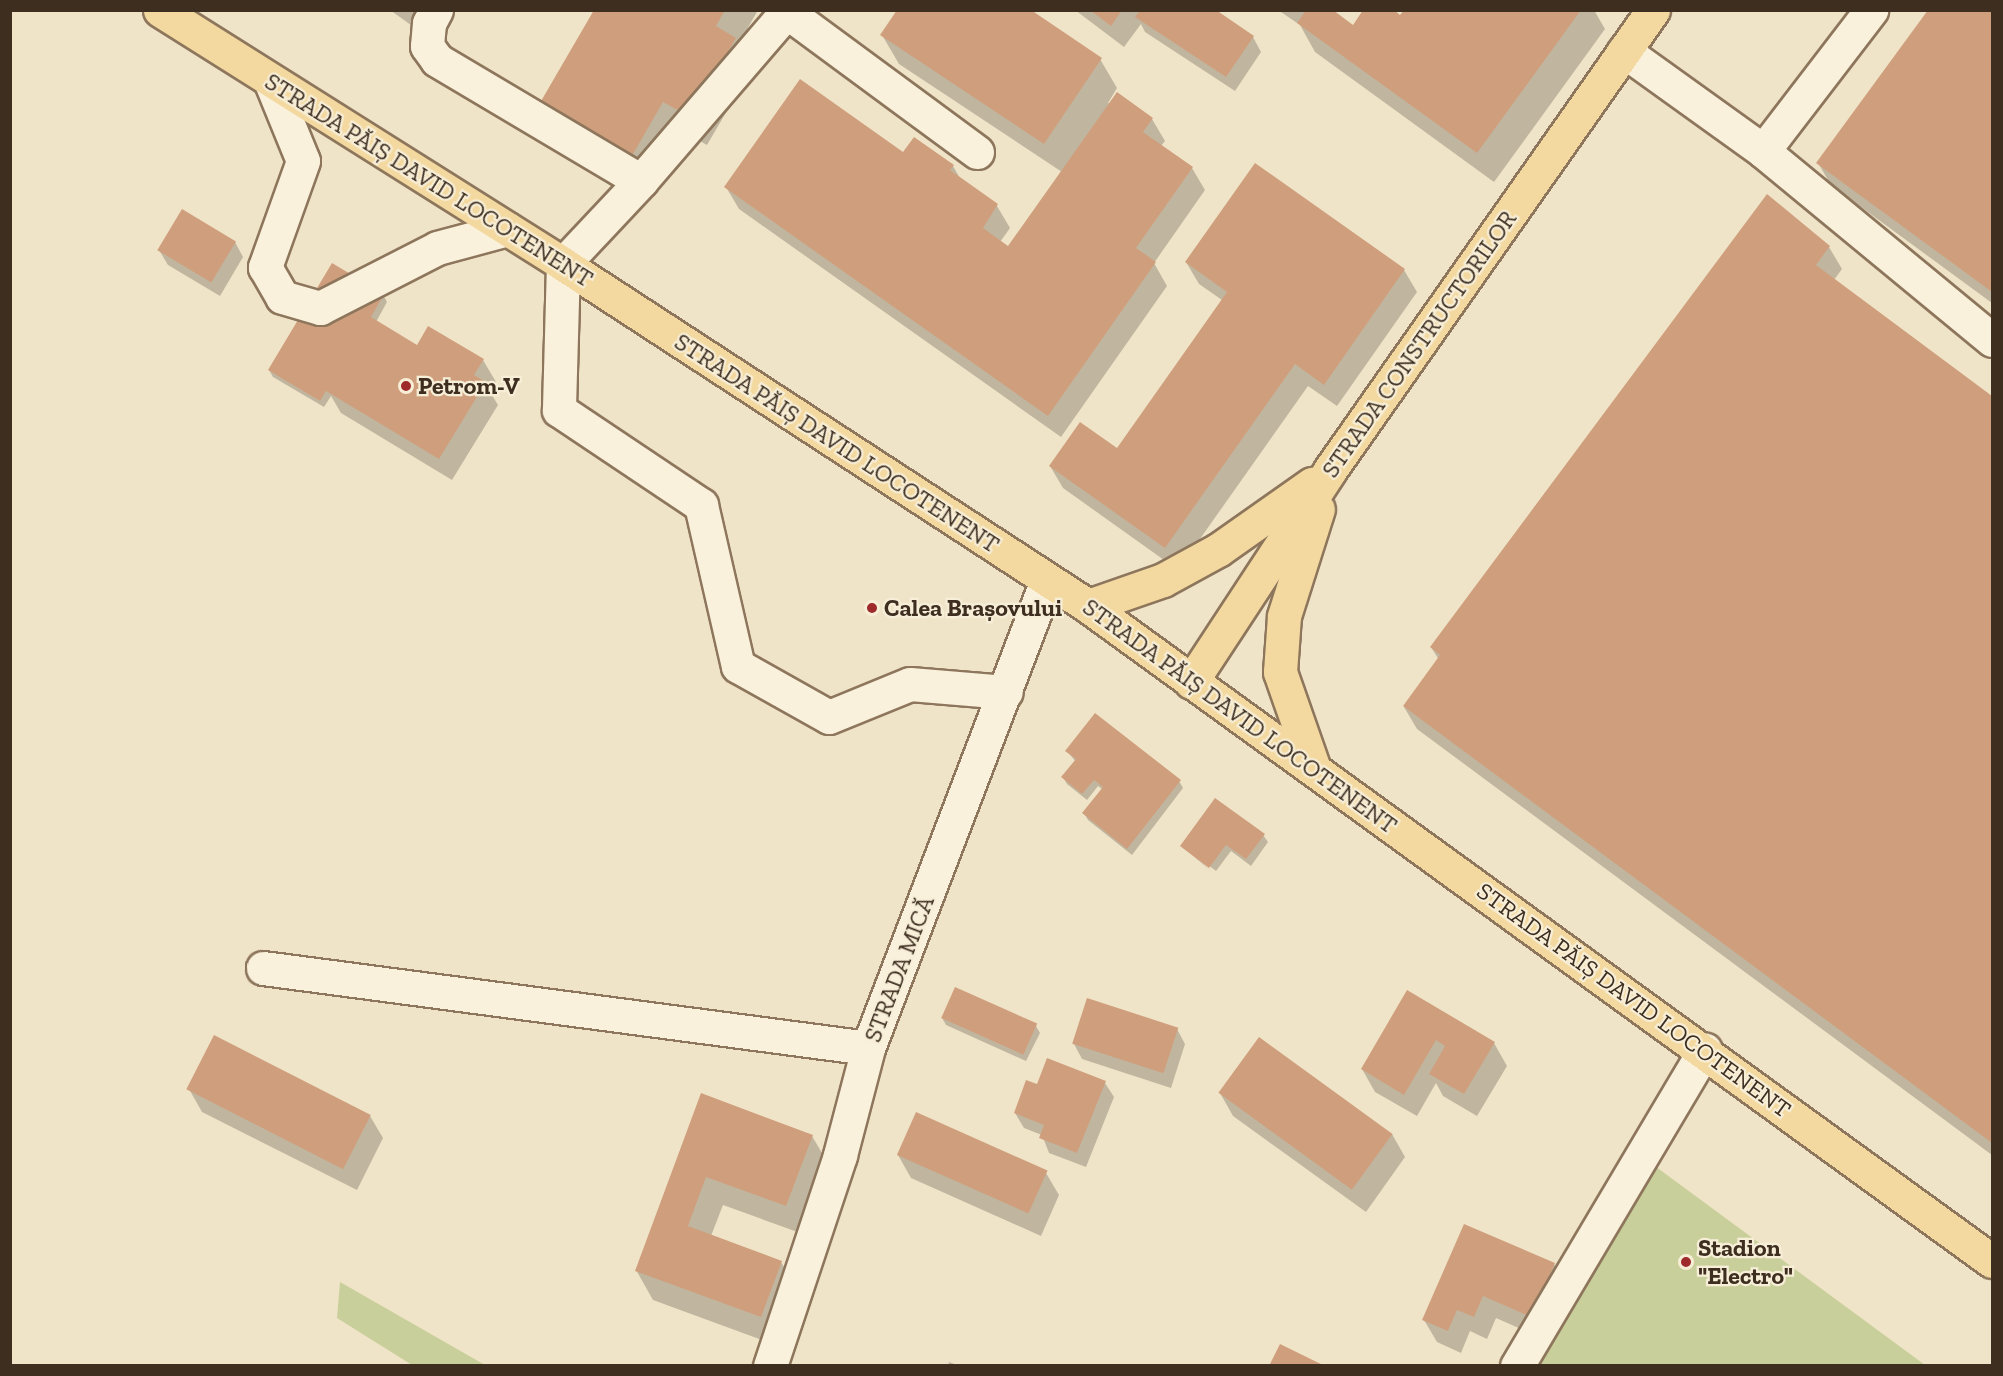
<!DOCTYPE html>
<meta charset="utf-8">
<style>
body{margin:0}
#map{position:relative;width:2003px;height:1376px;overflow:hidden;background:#f0e4c8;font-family:"Zilla Slab",serif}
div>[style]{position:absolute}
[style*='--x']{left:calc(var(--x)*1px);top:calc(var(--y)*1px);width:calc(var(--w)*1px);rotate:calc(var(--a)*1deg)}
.green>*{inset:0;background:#c9cf9b}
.shadow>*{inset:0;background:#0003}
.building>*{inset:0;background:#cf9f7d;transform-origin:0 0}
.roads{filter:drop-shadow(2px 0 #8d765c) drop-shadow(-2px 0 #8d765c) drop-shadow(0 2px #8d765c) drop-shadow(0 -2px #8d765c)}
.minor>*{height:33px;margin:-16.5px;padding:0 16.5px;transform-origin:16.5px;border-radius:16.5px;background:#faf1dc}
.major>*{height:33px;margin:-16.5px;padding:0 16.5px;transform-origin:16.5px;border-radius:16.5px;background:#f3d9a0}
.dots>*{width:16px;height:16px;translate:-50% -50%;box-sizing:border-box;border:3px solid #f7eed8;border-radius:50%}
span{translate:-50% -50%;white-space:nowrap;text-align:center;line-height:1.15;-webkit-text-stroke:4.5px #f7eed8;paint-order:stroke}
.street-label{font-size:24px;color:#3d2e20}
.poi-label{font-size:24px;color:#3d2e20;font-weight:700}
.left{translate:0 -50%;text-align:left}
.frame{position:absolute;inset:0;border:12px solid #3d2e20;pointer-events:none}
</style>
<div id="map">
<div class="green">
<div style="clip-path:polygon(1644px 1158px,1925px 1365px,1531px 1366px)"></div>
<div style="clip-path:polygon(340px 1282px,485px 1365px,412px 1365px,337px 1318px)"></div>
</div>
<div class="shadow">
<div style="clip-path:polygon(390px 10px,438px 10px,422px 33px)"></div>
<div style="clip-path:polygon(596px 10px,758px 10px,738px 45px,752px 68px,707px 145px,680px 130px,646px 189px,556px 137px)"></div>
<div style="clip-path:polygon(1075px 10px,1213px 10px,1253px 37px,1261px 52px,1235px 91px,1145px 32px,1141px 24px,1124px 47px)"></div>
<div style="clip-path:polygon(1278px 10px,1330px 10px,1353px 27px,1400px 17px,1405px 10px,1594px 10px,1605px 29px,1494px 182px,1315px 52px,1300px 25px)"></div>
<div style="clip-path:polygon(1930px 10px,1992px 10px,1992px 303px,1831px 185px,1818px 163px)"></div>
<div style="clip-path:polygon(882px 35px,1100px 59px,1117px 88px,1108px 103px,1152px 119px,1165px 141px,1161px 146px,1192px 168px,1205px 190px,1154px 263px,1167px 286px,1061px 437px,739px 209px,726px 187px,904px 154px,953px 166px,961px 180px,997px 206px,1010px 228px,1000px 242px,1008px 248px,1062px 172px,899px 64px)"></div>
<div style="clip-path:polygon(235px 242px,243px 257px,220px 296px,168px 265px,159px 250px)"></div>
<div style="clip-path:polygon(1829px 247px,1842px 269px,1834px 280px,1992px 398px,1992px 1155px,1417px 729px,1404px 707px,1439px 660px,1431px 647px)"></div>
<div style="clip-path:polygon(1186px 262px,1404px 270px,1417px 292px,1337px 406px,1308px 386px,1178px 570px,1063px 488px,1050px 466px,1117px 451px,1222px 300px,1199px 284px)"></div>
<div style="clip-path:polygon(383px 295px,387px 302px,376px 322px,418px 347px,483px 360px,496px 382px,490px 392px,498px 405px,452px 480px,341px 413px,331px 396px,324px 407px,273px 377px,269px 370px)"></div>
<div style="clip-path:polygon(1067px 751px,1179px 781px,1183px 788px,1132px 855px,1088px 820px,1084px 813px,1103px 790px,1098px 786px,1087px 800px,1067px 784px,1063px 777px,1076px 762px)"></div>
<div style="clip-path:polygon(1263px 835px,1268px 842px,1251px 866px,1231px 851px,1216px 871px,1186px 848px,1214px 874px,1182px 846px)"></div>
<div style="clip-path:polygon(1408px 992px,1494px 1043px,1507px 1066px,1477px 1116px,1443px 1096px,1436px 1083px,1417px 1116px,1375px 1092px,1362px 1069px)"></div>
<div style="clip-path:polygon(942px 1018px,1036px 1026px,1040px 1033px,1026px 1061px,946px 1025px)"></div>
<div style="clip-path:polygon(1177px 1029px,1185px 1044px,1171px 1088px,1082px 1059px,1074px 1044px)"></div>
<div style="clip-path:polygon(1105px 1083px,1114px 1097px,1086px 1167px,1049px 1153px,1042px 1135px,1024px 1128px,1015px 1113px,1038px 1086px)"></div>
<div style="clip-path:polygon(189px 1089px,370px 1116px,383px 1138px,357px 1190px,202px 1112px)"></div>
<div style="clip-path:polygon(1220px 1093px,1392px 1134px,1405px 1157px,1366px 1212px,1233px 1116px)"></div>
<div style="clip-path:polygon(701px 1095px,812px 1136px,829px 1165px,803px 1234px,723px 1205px,711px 1236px,781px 1262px,798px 1291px,778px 1346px,653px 1300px,636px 1270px)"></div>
<div style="clip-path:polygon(898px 1155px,1046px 1173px,1059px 1195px,1041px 1236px,911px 1178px)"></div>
<div style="clip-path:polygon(1554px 1264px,1567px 1287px,1544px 1339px,1496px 1318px,1487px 1339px,1470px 1331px,1461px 1353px,1437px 1342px,1424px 1320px)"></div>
<div style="clip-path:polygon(949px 1362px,960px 1366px,948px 1366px)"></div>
</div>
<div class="building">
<div style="clip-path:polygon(594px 10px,725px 10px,716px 26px,736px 38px,690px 117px,663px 102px,629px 161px,537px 108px)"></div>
<div style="clip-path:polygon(897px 10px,1031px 10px,1102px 58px,1044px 144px,880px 35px)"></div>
<div style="clip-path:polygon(1090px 10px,1122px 10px,1111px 26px)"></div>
<div style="clip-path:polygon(1140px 10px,1216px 10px,1254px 36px,1226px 77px,1135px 17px)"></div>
<div style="clip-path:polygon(1306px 10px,1333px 10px,1353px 25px,1363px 10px,1394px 10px,1400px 15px,1404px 10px,1581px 10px,1477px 153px,1297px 23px)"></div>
<div style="clip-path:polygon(1928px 10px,1992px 10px,1992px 292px,1816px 163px)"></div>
<div style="clip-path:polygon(800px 79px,903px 152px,914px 137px,954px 165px,950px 170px,998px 204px,983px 228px,1008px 246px,1117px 92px,1153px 118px,1143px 132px,1193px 167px,1136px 248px,1156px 262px,1048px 416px,724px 187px)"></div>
<div style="clip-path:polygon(1255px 163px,1405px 269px,1324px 385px,1295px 364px,1165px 548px,1049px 466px,1080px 422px,1117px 448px,1227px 292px,1185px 262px)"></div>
<div style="clip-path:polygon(1767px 194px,1830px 246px,1816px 265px,1992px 396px,1992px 1143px,1403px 706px,1440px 655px,1430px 647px)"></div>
<div style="left:182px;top:209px;width:63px;height:48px;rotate:31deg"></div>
<div style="clip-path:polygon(332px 263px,384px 294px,371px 317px,417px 345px,428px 326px,484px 359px,474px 375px,486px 382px,439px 459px,326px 391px,320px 401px,268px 370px)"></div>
<div style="clip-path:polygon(1095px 713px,1181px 780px,1127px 849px,1082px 813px,1103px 787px,1094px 780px,1082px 794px,1061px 777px,1076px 759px,1065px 751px)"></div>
<div style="clip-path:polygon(1215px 798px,1265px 834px,1246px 859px,1226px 845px,1209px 868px,1180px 846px)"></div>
<div style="left:955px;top:987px;width:90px;height:34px;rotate:24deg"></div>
<div style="clip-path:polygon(1407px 990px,1495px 1042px,1464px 1094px,1429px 1074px,1445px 1046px,1436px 1040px,1404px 1095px,1361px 1069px)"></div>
<div style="left:1087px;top:998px;width:96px;height:48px;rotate:18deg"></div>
<div style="left:214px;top:1035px;width:176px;height:61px;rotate:27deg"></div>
<div style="left:1259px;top:1037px;width:165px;height:69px;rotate:36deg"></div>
<div style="clip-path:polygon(1047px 1058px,1106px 1081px,1077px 1153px,1039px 1138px,1044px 1125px,1014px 1113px,1026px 1080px,1037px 1084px)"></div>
<div style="clip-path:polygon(701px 1093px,813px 1135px,786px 1206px,706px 1177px,688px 1226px,782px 1261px,761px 1317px,635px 1271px)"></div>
<div style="left:916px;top:1112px;width:144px;height:47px;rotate:24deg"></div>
<div style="clip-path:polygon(1464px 1224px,1555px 1263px,1531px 1317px,1483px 1296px,1474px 1317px,1457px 1310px,1448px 1331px,1422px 1320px)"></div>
<div style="clip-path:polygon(1280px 1344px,1325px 1366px,1269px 1366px)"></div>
</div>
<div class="roads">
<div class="minor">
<div style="--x:436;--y:10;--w:15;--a:118"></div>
<div style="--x:429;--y:23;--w:23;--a:95"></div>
<div style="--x:427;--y:46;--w:17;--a:54"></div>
<div style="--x:437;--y:60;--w:237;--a:30.7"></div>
<div style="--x:788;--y:10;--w:225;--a:130.7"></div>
<div style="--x:641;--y:181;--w:114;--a:133.2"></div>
<div style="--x:563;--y:264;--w:146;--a:91.6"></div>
<div style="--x:559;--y:410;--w:171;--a:33.8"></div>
<div style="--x:701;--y:505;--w:165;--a:77.1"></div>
<div style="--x:738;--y:666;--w:104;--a:29.3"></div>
<div style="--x:829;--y:717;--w:87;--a:-22.2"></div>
<div style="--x:910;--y:684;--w:96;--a:4.8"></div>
<div style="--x:787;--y:12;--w:236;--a:36.4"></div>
<div style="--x:1624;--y:51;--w:171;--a:35.7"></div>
<div style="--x:1763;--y:151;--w:297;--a:39.5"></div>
<div style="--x:270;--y:80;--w:87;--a:67.8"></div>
<div style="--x:303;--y:161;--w:113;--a:109.7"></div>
<div style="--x:265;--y:267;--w:34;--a:60"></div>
<div style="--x:282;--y:297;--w:40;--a:16"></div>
<div style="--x:320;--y:308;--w:131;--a:-27.1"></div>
<div style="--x:437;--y:248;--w:73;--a:-15"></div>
<div style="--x:1763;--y:151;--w:178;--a:-52.5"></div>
<div style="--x:263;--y:968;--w:610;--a:7.53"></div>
<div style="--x:770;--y:1366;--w:222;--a:-71.6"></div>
<div style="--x:840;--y:1155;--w:111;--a:-75.3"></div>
<div style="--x:868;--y:1048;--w:501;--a:-69.07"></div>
<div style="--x:1517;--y:1366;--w:368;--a:-59.3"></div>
</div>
<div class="major">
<div style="--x:160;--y:10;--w:476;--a:32.2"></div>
<div style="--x:563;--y:264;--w:627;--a:33.08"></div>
<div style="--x:1088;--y:606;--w:1116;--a:35.93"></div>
<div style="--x:1088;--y:606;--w:79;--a:-19.1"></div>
<div style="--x:1163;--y:580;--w:63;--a:-28.6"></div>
<div style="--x:1218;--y:550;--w:115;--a:-35.1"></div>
<div style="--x:1191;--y:682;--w:254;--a:-56.7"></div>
<div style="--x:1330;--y:470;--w:562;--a:-54.92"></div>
<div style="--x:1314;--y:769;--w:103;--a:-109.3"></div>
<div style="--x:1280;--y:672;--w:56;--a:-85.9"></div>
<div style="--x:1284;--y:616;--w:112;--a:-72.4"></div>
</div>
</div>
<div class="dots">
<div style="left:406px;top:386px;background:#9e2a2b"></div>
<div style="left:872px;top:608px;background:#9e2a2b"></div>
<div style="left:1686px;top:1262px;background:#9e2a2b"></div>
</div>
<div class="street-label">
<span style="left:429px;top:180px;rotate:32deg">STRADA PĂIȘ DAVID LOCOTENENT</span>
<span style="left:1419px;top:344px;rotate:-55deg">STRADA CONSTRUCTORILOR</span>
<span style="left:837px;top:443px;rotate:33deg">STRADA PĂIȘ DAVID LOCOTENENT</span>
<span style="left:1240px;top:716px;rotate:36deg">STRADA PĂIȘ DAVID LOCOTENENT</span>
<span style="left:899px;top:969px;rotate:-69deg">STRADA MICĂ</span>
<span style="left:1634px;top:1000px;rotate:36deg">STRADA PĂIȘ DAVID LOCOTENENT</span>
</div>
<div class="poi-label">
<span class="left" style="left:418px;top:386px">Petrom-V</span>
<span class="left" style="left:884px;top:608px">Calea Brașovului</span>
<span class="left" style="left:1698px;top:1262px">Stadion<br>"Electro"</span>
</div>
<div class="frame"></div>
</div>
